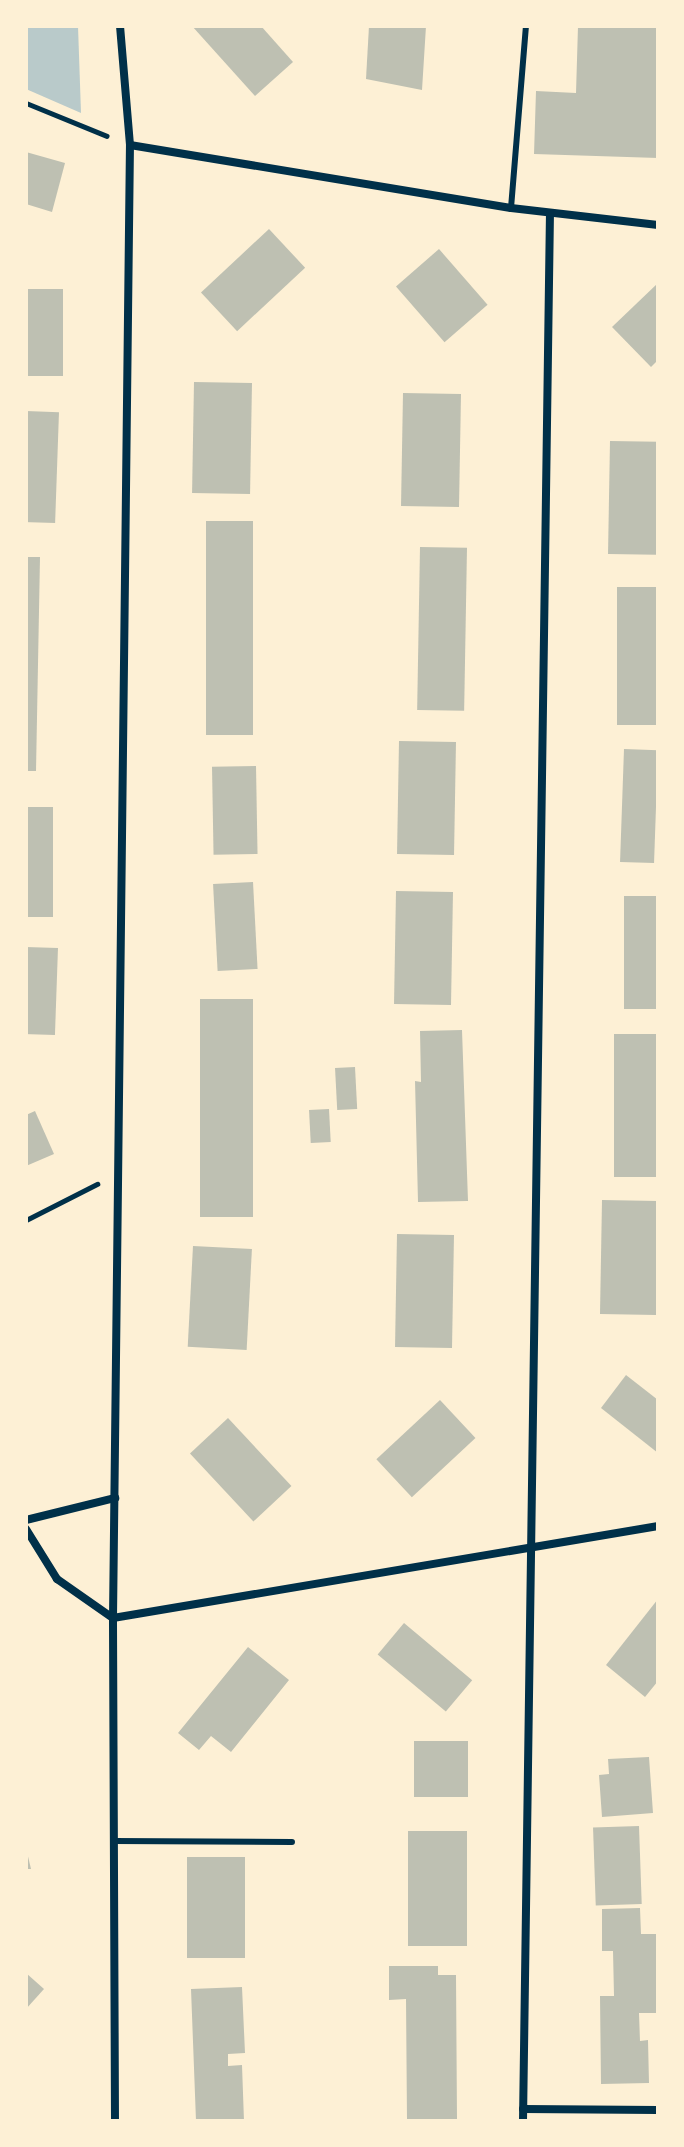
<!DOCTYPE html>
<style>
body{margin:0}
#map{position:relative;width:684px;height:2147px;overflow:hidden;background:#fdf0d5;font-family:"DejaVu Sans",sans-serif}
div>[style]{position:absolute}
[style*='--x']{left:calc(var(--x)*1px);top:calc(var(--y)*1px);width:calc(var(--w)*1px);rotate:calc(var(--a)*1deg)}
.green>*{inset:0;background:#b9caca}
.building>*{inset:0;background:#bec0b2;transform-origin:0 0}
.path>*{height:5px;margin:-2.5px;padding:0 2.5px;transform-origin:2.5px;border-radius:2.5px;background:#003049}
.service>*{height:6px;margin:-3px;padding:0 3px;transform-origin:3px;border-radius:3px;background:#003049}
.minor>*{height:8px;margin:-4px;padding:0 4px;transform-origin:4px;border-radius:4px;background:#003049}
span{translate:-50% -50%;white-space:nowrap;text-align:center;line-height:1.15;-webkit-text-stroke:8px #fdf0d5;paint-order:stroke}
.frame{position:absolute;inset:0;border:28px solid #fdf0d5;pointer-events:none}
</style>
<div id="map">
<div class="green">
<div style="clip-path:polygon(26px 26px,78px 26px,81px 113px,26px 89px)"></div>
</div>
<div class="building">
<div style="clip-path:polygon(192px 26px,261px 26px,293px 62px,255px 96px)"></div>
<div style="clip-path:polygon(369px 26px,426px 26px,422px 90px,366px 79px)"></div>
<div style="clip-path:polygon(578px 26px,658px 26px,658px 158px,534px 154px,536px 91px,576px 93px)"></div>
<div style="clip-path:polygon(26px 152px,65px 163px,52px 212px,26px 204px)"></div>
<div style="left:269px;top:229px;width:53px;height:93px;rotate:47deg"></div>
<div style="left:439px;top:249px;width:74px;height:57px;rotate:49deg"></div>
<div style="clip-path:polygon(658px 283px,658px 360px,651px 367px,612px 327px)"></div>
<div style="left:26px;top:289px;width:37px;height:87px"></div>
<div style="left:194px;top:382px;width:58px;height:111px;rotate:1deg"></div>
<div style="left:403px;top:393px;width:58px;height:113px;rotate:1deg"></div>
<div style="left:26px;top:411px;width:33px;height:111px;rotate:2deg"></div>
<div style="left:610px;top:441px;width:48px;height:113px;rotate:1deg"></div>
<div style="left:206px;top:521px;width:47px;height:214px"></div>
<div style="left:420px;top:547px;width:47px;height:163px;rotate:1deg"></div>
<div style="clip-path:polygon(26px 557px,40px 557px,36px 771px,26px 771px)"></div>
<div style="left:658px;top:587px;width:138px;height:41px;rotate:90deg"></div>
<div style="left:399px;top:741px;width:57px;height:113px;rotate:1deg"></div>
<div style="left:624px;top:749px;width:34px;height:113px;rotate:2deg"></div>
<div style="left:256px;top:766px;width:88px;height:44px;rotate:89deg"></div>
<div style="left:26px;top:807px;width:27px;height:110px"></div>
<div style="left:253px;top:882px;width:87px;height:40px;rotate:87deg"></div>
<div style="left:396px;top:891px;width:57px;height:113px;rotate:1deg"></div>
<div style="left:624px;top:896px;width:34px;height:113px"></div>
<div style="left:26px;top:947px;width:32px;height:87px;rotate:2deg"></div>
<div style="left:253px;top:999px;width:218px;height:53px;rotate:90deg"></div>
<div style="clip-path:polygon(462px 1030px,468px 1201px,418px 1202px,415px 1081px,421px 1082px,420px 1031px)"></div>
<div style="left:658px;top:1034px;width:143px;height:44px;rotate:90deg"></div>
<div style="left:355px;top:1067px;width:42px;height:20px;rotate:87deg"></div>
<div style="left:329px;top:1109px;width:33px;height:20px;rotate:87deg"></div>
<div style="clip-path:polygon(35px 1111px,54px 1154px,26px 1166px,26px 1115px)"></div>
<div style="left:602px;top:1200px;width:56px;height:114px;rotate:1deg"></div>
<div style="left:397px;top:1234px;width:57px;height:113px;rotate:1deg"></div>
<div style="left:193px;top:1246px;width:59px;height:101px;rotate:3deg"></div>
<div style="clip-path:polygon(626px 1375px,658px 1400px,658px 1453px,601px 1408px)"></div>
<div style="left:440px;top:1400px;width:52px;height:87px;rotate:47deg"></div>
<div style="left:228px;top:1418px;width:93px;height:52px;rotate:47deg"></div>
<div style="clip-path:polygon(658px 1599px,658px 1681px,645px 1697px,606px 1665px)"></div>
<div style="left:404px;top:1623px;width:89px;height:41px;rotate:40deg"></div>
<div style="clip-path:polygon(248px 1647px,289px 1680px,231px 1752px,211px 1736px,199px 1750px,178px 1733px)"></div>
<div style="left:414px;top:1741px;width:54px;height:56px"></div>
<div style="clip-path:polygon(649px 1757px,653px 1813px,602px 1817px,599px 1775px,609px 1774px,608px 1759px)"></div>
<div style="left:639px;top:1826px;width:78px;height:46px;rotate:88deg"></div>
<div style="left:408px;top:1831px;width:59px;height:115px"></div>
<div style="clip-path:polygon(26px 1848px,31px 1869px,26px 1869px)"></div>
<div style="left:187px;top:1857px;width:58px;height:101px"></div>
<div style="clip-path:polygon(640px 1908px,641px 1934px,656px 1934px,657px 2013px,639px 2013px,640px 2041px,648px 2040px,649px 2083px,601px 2084px,600px 1996px,614px 1996px,613px 1951px,602px 1951px,602px 1909px)"></div>
<div style="clip-path:polygon(389px 1966px,438px 1966px,438px 1975px,456px 1975px,457px 2120px,407px 2120px,406px 1999px,389px 2000px)"></div>
<div style="clip-path:polygon(26px 1973px,44px 1989px,26px 2009px)"></div>
<div style="clip-path:polygon(242px 1987px,245px 2053px,228px 2054px,228px 2066px,242px 2065px,244px 2121px,196px 2121px,191px 1989px)"></div>
</div>
<div class="path">
<div style="--x:26;--y:103;--w:87;--a:22.2"></div>
<div style="--x:26;--y:1220;--w:80;--a:-26.9"></div>
</div>
<div class="service">
<div style="--x:511;--y:208;--w:183;--a:-85.3"></div>
<div style="--x:114;--y:1841;--w:178;--a:0.3"></div>
</div>
<div class="minor">
<div style="--x:130;--y:145;--w:386;--a:9.4"></div>
<div style="--x:511;--y:208;--w:148;--a:6.6"></div>
<div style="--x:26;--y:1520;--w:92;--a:-13.9"></div>
<div style="--x:26;--y:1529;--w:59;--a:58.2"></div>
<div style="--x:57;--y:1579;--w:68;--a:34.9"></div>
<div style="--x:113;--y:1618;--w:553;--a:-9.58"></div>
<div style="--x:523;--y:2109;--w:135;--a:0.4"></div>
<div style="--x:115;--y:2121;--w:503;--a:-90.23"></div>
<div style="--x:113;--y:1618;--w:1473;--a:-89.34"></div>
<div style="--x:130;--y:145;--w:119;--a:-94.8"></div>
<div style="--x:523;--y:2121;--w:1908;--a:-89.19"></div>
</div>
<div class="frame"></div>
</div>
